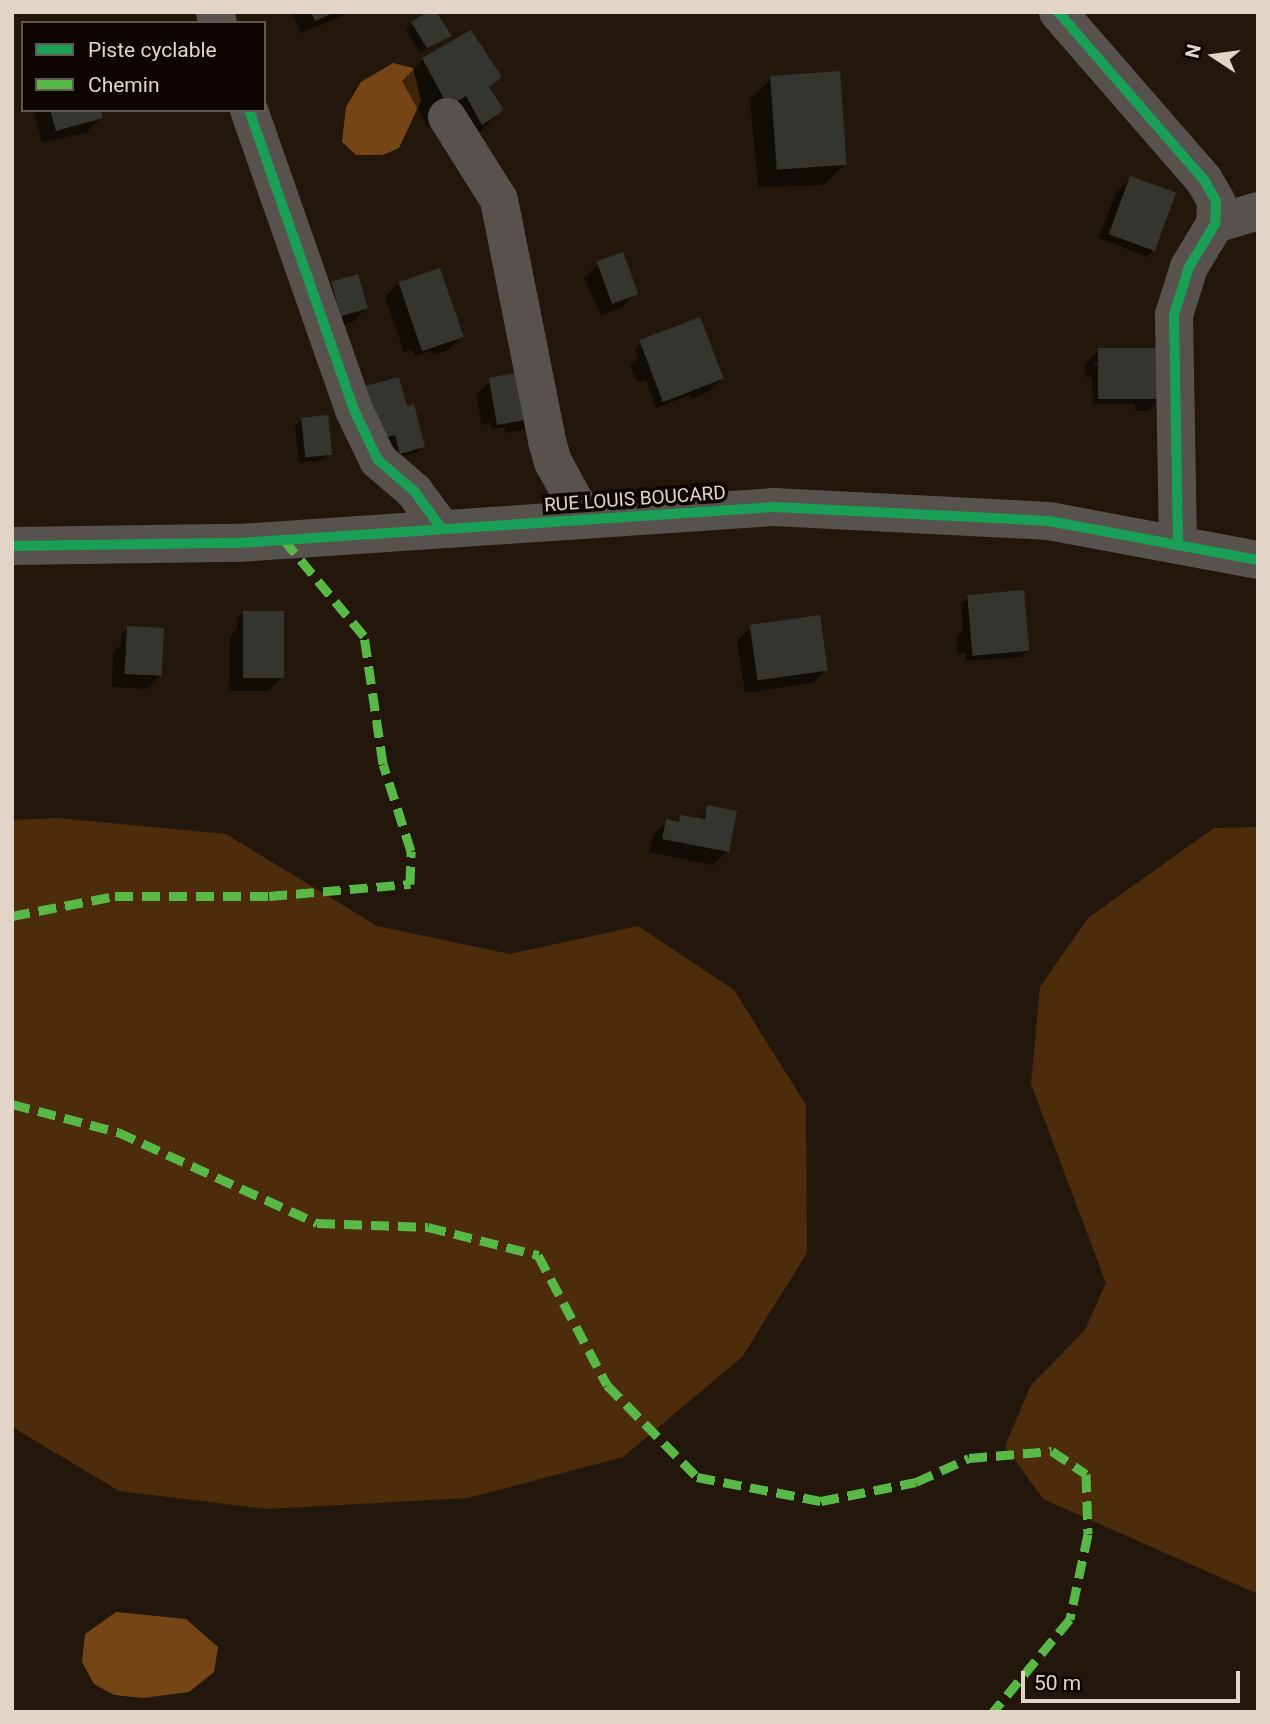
<!DOCTYPE html>
<style>
body{margin:0}
#map{position:relative;width:1270px;height:1724px;overflow:hidden;background:#23170c;font-family:Roboto,sans-serif}
div>[style]{position:absolute}
[style*='--x']{left:calc(var(--x)*1px);top:calc(var(--y)*1px);width:calc(var(--w)*1px);rotate:calc(var(--a)*1deg)}
.green>*{inset:0;background:#4c2c0b}
.water>*{inset:0;background:#754515}
.shadow>*{inset:0;background:#0007}
.building>*{inset:0;background:#34352f;transform-origin:0 0}
.minor>*{height:38px;margin:-19px;padding:0 19px;transform-origin:19px;border-radius:19px;background:#57524d}
.quiet>*{height:9px;margin-top:-4.5px;transform-origin:0;background:repeating-linear-gradient(90deg,#58b947 0 18px,transparent 0 27px)}
.cycleway>*{height:10px;margin:-5px;padding:0 5px;transform-origin:5px;border-radius:5px;background:#1a9f57}
span{translate:-50% -50%;white-space:nowrap;text-align:center;line-height:1.15;-webkit-text-stroke:7px #0d0501;paint-order:stroke}
.street-label{font-size:19px;color:#e3d4c8}
.frame{position:absolute;inset:0;border:14px solid #e3d4c8;pointer-events:none}
.legend{position:absolute;left:21px;top:21px;width:245px;height:91px;box-sizing:border-box;background:#0d0501;border:2px solid #635851;margin:0;padding:9px 12px;list-style:none;font-size:21px;color:#e3d4c8}
.legend li{display:flex;align-items:center;gap:14px;height:35px}
.legend b{width:35px;border:2px solid #635851}
.north{position:absolute;left:1179px;top:21px;width:70px;height:70px;-webkit-text-stroke:5px #0d0501;paint-order:stroke;rotate:283deg;font-size:19px;font-weight:700;line-height:28px;text-align:center;color:#e3d4c8}
.north::after{content:'';display:block;margin:auto;width:24px;height:32px;background:#e3d4c8;clip-path:polygon(50% 0,100% 100%,50% 72%,0 100%)}
.scale{position:absolute;left:1021px;top:1671px;width:219px;height:32px;box-sizing:border-box;border:4px solid #e3d4c8;border-top:0;padding-left:9px;font-size:21px;line-height:24px;white-space:nowrap;color:#e3d4c8;-webkit-text-stroke:5px #0d0501;paint-order:stroke}
</style>
<div id="map">
<div class="green">
<div style="clip-path:polygon(58px 818px,226px 834px,377px 926px,510px 954px,638px 926px,734px 990px,806px 1105px,807px 1253px,742px 1357px,623px 1457px,468px 1498px,267px 1509px,119px 1491px,12px 1427px,12px 820px)"></div>
<div style="clip-path:polygon(1258px 827px,1258px 1594px,1043px 1499px,1005px 1446px,1031px 1385px,1085px 1330px,1106px 1283px,1031px 1084px,1040px 987px,1088px 918px,1214px 828px)"></div>
</div>
<div class="water">
<div style="clip-path:polygon(393px 63px,413px 68px,421px 101px,399px 148px,383px 155px,356px 155px,342px 142px,346px 107px,361px 82px)"></div>
<div style="clip-path:polygon(116px 1612px,186px 1619px,218px 1647px,214px 1672px,189px 1692px,143px 1698px,114px 1695px,94px 1684px,82px 1662px,85px 1634px)"></div>
</div>
<div class="shadow">
<div style="clip-path:polygon(292px 12px,351px 12px,301px 33px)"></div>
<div style="clip-path:polygon(412px 23px,450px 35px,420px 53px,406px 30px)"></div>
<div style="clip-path:polygon(470px 32px,500px 77px,488px 89px,501px 110px,481px 131px,461px 144px,445px 115px,427px 126px,402px 81px,423px 60px)"></div>
<div style="clip-path:polygon(771px 79px,845px 164px,824px 185px,758px 187px,750px 99px)"></div>
<div style="clip-path:polygon(33px 110px,100px 110px,101px 118px,87px 132px,42px 143px)"></div>
<div style="clip-path:polygon(1130px 178px,1153px 250px,1147px 257px,1099px 238px,1116px 192px)"></div>
<div style="clip-path:polygon(598px 264px,636px 293px,622px 307px,601px 315px,584px 278px)"></div>
<div style="clip-path:polygon(399px 283px,462px 336px,448px 350px,433px 355px,431px 351px,415px 356px,412px 349px,404px 352px,385px 297px)"></div>
<div style="clip-path:polygon(332px 284px,366px 308px,353px 322px,329px 330px,318px 298px)"></div>
<div style="clip-path:polygon(641px 343px,722px 378px,708px 392px,691px 399px,690px 395px,656px 408px,646px 380px,637px 382px,630px 365px,638px 358px,635px 350px)"></div>
<div style="clip-path:polygon(evenodd,1161px 349px,1161px 397px,1148px 411px,1135px 411px,1135px 404px,1093px 404px,1092px 377px,1085px 377px,1085px 364px,1099px 350px,1161px 349px,1094px 362px,1117px 362px,1117px 366px,1094px 365px,1094px 362px)"></div>
<div style="clip-path:polygon(536px 371px,530px 429px,505px 433px,505px 427px,491px 429px,491px 423px,482px 425px,476px 395px,490px 381px)"></div>
<div style="clip-path:polygon(406px 408px,423px 446px,417px 453px,394px 459px,365px 451px)"></div>
<div style="clip-path:polygon(302px 419px,330px 454px,323px 460px,299px 463px,295px 426px)"></div>
<div style="clip-path:polygon(968px 597px,1028px 650px,1021px 657px,966px 661px,966px 653px,958px 654px,956px 637px,963px 630px,961px 604px)"></div>
<div style="clip-path:polygon(243px 613px,282px 677px,268px 691px,229px 691px,230px 637px,237px 629px,237px 619px)"></div>
<div style="clip-path:polygon(751px 627px,827px 669px,813px 683px,745px 693px,737px 641px)"></div>
<div style="clip-path:polygon(128px 628px,161px 675px,147px 689px,112px 687px,113px 652px,121px 645px,121px 635px)"></div>
<div style="clip-path:polygon(708px 807px,727px 851px,713px 865px,649px 852px,653px 835px,667px 821px,675px 823px,681px 817px,700px 821px)"></div>
</div>
<div class="building">
<div style="clip-path:polygon(311px 12px,335px 12px,315px 21px)"></div>
<div style="clip-path:polygon(427px 12px,436px 12px,452px 36px,427px 48px,411px 22px)"></div>
<div style="clip-path:polygon(471px 30px,502px 77px,489px 87px,504px 110px,482px 125px,466px 96px,448px 106px,422px 58px)"></div>
<div style="left:840px;top:71px;width:94px;height:70px;rotate:86deg"></div>
<div style="clip-path:polygon(50px 110px,101px 110px,103px 118px,56px 131px)"></div>
<div style="left:1130px;top:176px;width:49px;height:62px;rotate:20deg"></div>
<div style="left:623px;top:252px;width:45px;height:28px;rotate:70deg"></div>
<div style="left:440px;top:268px;width:73px;height:44px;rotate:71deg"></div>
<div style="left:358px;top:274px;width:36px;height:28px;rotate:74deg"></div>
<div style="left:700px;top:317px;width:66px;height:65px;rotate:69deg"></div>
<div style="left:1098px;top:348px;width:64px;height:51px"></div>
<div style="left:538px;top:369px;width:48px;height:50px;rotate:80deg"></div>
<div style="clip-path:polygon(399px 377px,407px 406px,414px 404px,425px 447px,400px 454px,395px 435px,379px 439px,365px 386px)"></div>
<div style="left:328px;top:415px;width:40px;height:27px;rotate:84deg"></div>
<div style="left:1024px;top:590px;width:61px;height:57px;rotate:85deg"></div>
<div style="left:243px;top:611px;width:41px;height:67px"></div>
<div style="left:820px;top:615px;width:56px;height:71px;rotate:82deg"></div>
<div style="left:127px;top:626px;width:37px;height:48px;rotate:3deg"></div>
<div style="clip-path:polygon(707px 805px,737px 811px,729px 852px,662px 839px,666px 819px,679px 822px,680px 815px,705px 819px)"></div>
</div>
<div class="minor">
<div style="--x:215;--y:12;--w:11;--a:75"></div>
<div style="--x:1058;--y:12;--w:223;--a:49"></div>
<div style="--x:1204;--y:180;--w:24;--a:60"></div>
<div style="--x:1216;--y:201;--w:23;--a:92"></div>
<div style="--x:1215;--y:224;--w:50;--a:121.2"></div>
<div style="--x:1189;--y:267;--w:50;--a:107.4"></div>
<div style="--x:1174;--y:315;--w:230;--a:89"></div>
<div style="--x:249;--y:110;--w:318;--a:70.7"></div>
<div style="--x:354;--y:410;--w:55;--a:64.4"></div>
<div style="--x:378;--y:460;--w:48;--a:40.7"></div>
<div style="--x:414;--y:491;--w:47;--a:53.6"></div>
<div style="--x:447;--y:117;--w:98;--a:57.9"></div>
<div style="--x:499;--y:200;--w:246;--a:78.7"></div>
<div style="--x:547;--y:441;--w:22;--a:74"></div>
<div style="--x:553;--y:462;--w:66;--a:61.1"></div>
<div style="--x:1215;--y:224;--w:45;--a:-16.8"></div>
<div style="--x:12;--y:546;--w:226;--a:-0.8"></div>
<div style="--x:238;--y:543;--w:537;--a:-3.84"></div>
<div style="--x:774;--y:507;--w:275;--a:2.9"></div>
<div style="--x:1049;--y:521;--w:213;--a:10.6"></div>
</div>
<div class="quiet">
<div style="--x:12;--y:916;--w:105;--a:-11"></div>
<div style="--x:115;--y:896;--w:154;--a:0"></div>
<div style="--x:269;--y:896;--w:142;--a:-4.9"></div>
<div style="--x:410;--y:884;--w:33;--a:-88"></div>
<div style="--x:411;--y:851;--w:91;--a:-107.8"></div>
<div style="--x:383;--y:764;--w:129;--a:-98.4"></div>
<div style="--x:364;--y:636;--w:125;--a:-129.8"></div>
<div style="--x:12;--y:1104;--w:110;--a:14.8"></div>
<div style="--x:118;--y:1132;--w:219;--a:24.6"></div>
<div style="--x:317;--y:1223;--w:111;--a:2.1"></div>
<div style="--x:428;--y:1227;--w:114;--a:14.3"></div>
<div style="--x:538;--y:1255;--w:147;--a:62"></div>
<div style="--x:607;--y:1385;--w:129;--a:45.6"></div>
<div style="--x:697;--y:1477;--w:126;--a:11"></div>
<div style="--x:821;--y:1501;--w:97;--a:-11.3"></div>
<div style="--x:916;--y:1482;--w:58;--a:-24.4"></div>
<div style="--x:969;--y:1458;--w:83;--a:-4.8"></div>
<div style="--x:1052;--y:1451;--w:41;--a:34.1"></div>
<div style="--x:1086;--y:1474;--w:60;--a:88.1"></div>
<div style="--x:1088;--y:1534;--w:87;--a:102"></div>
<div style="--x:1070;--y:1619;--w:121;--a:129.6"></div>
</div>
<div class="cycleway">
<div style="--x:1058;--y:12;--w:223;--a:49"></div>
<div style="--x:1204;--y:180;--w:24;--a:60"></div>
<div style="--x:1216;--y:201;--w:23;--a:92"></div>
<div style="--x:1215;--y:224;--w:50;--a:121.2"></div>
<div style="--x:1189;--y:267;--w:50;--a:107.4"></div>
<div style="--x:1174;--y:315;--w:230;--a:89"></div>
<div style="--x:249;--y:110;--w:318;--a:70.7"></div>
<div style="--x:354;--y:410;--w:55;--a:64.4"></div>
<div style="--x:378;--y:460;--w:48;--a:40.7"></div>
<div style="--x:414;--y:491;--w:47;--a:53.6"></div>
<div style="--x:12;--y:546;--w:226;--a:-0.8"></div>
<div style="--x:238;--y:543;--w:537;--a:-3.84"></div>
<div style="--x:774;--y:507;--w:275;--a:2.9"></div>
<div style="--x:1049;--y:521;--w:213;--a:10.6"></div>
</div>
<div class="street-label">
<span style="left:635px;top:499px;rotate:-4deg">RUE LOUIS BOUCARD</span>
</div>
<div class="frame"></div>
<ul class="legend">
<li><b style="height:9px;background:#1a9f57"></b>Piste cyclable</li>
<li><b style="height:9px;background:#58b947"></b>Chemin</li>
</ul>
<div class="north">N</div>
<div class="scale">50 m</div>
</div>
